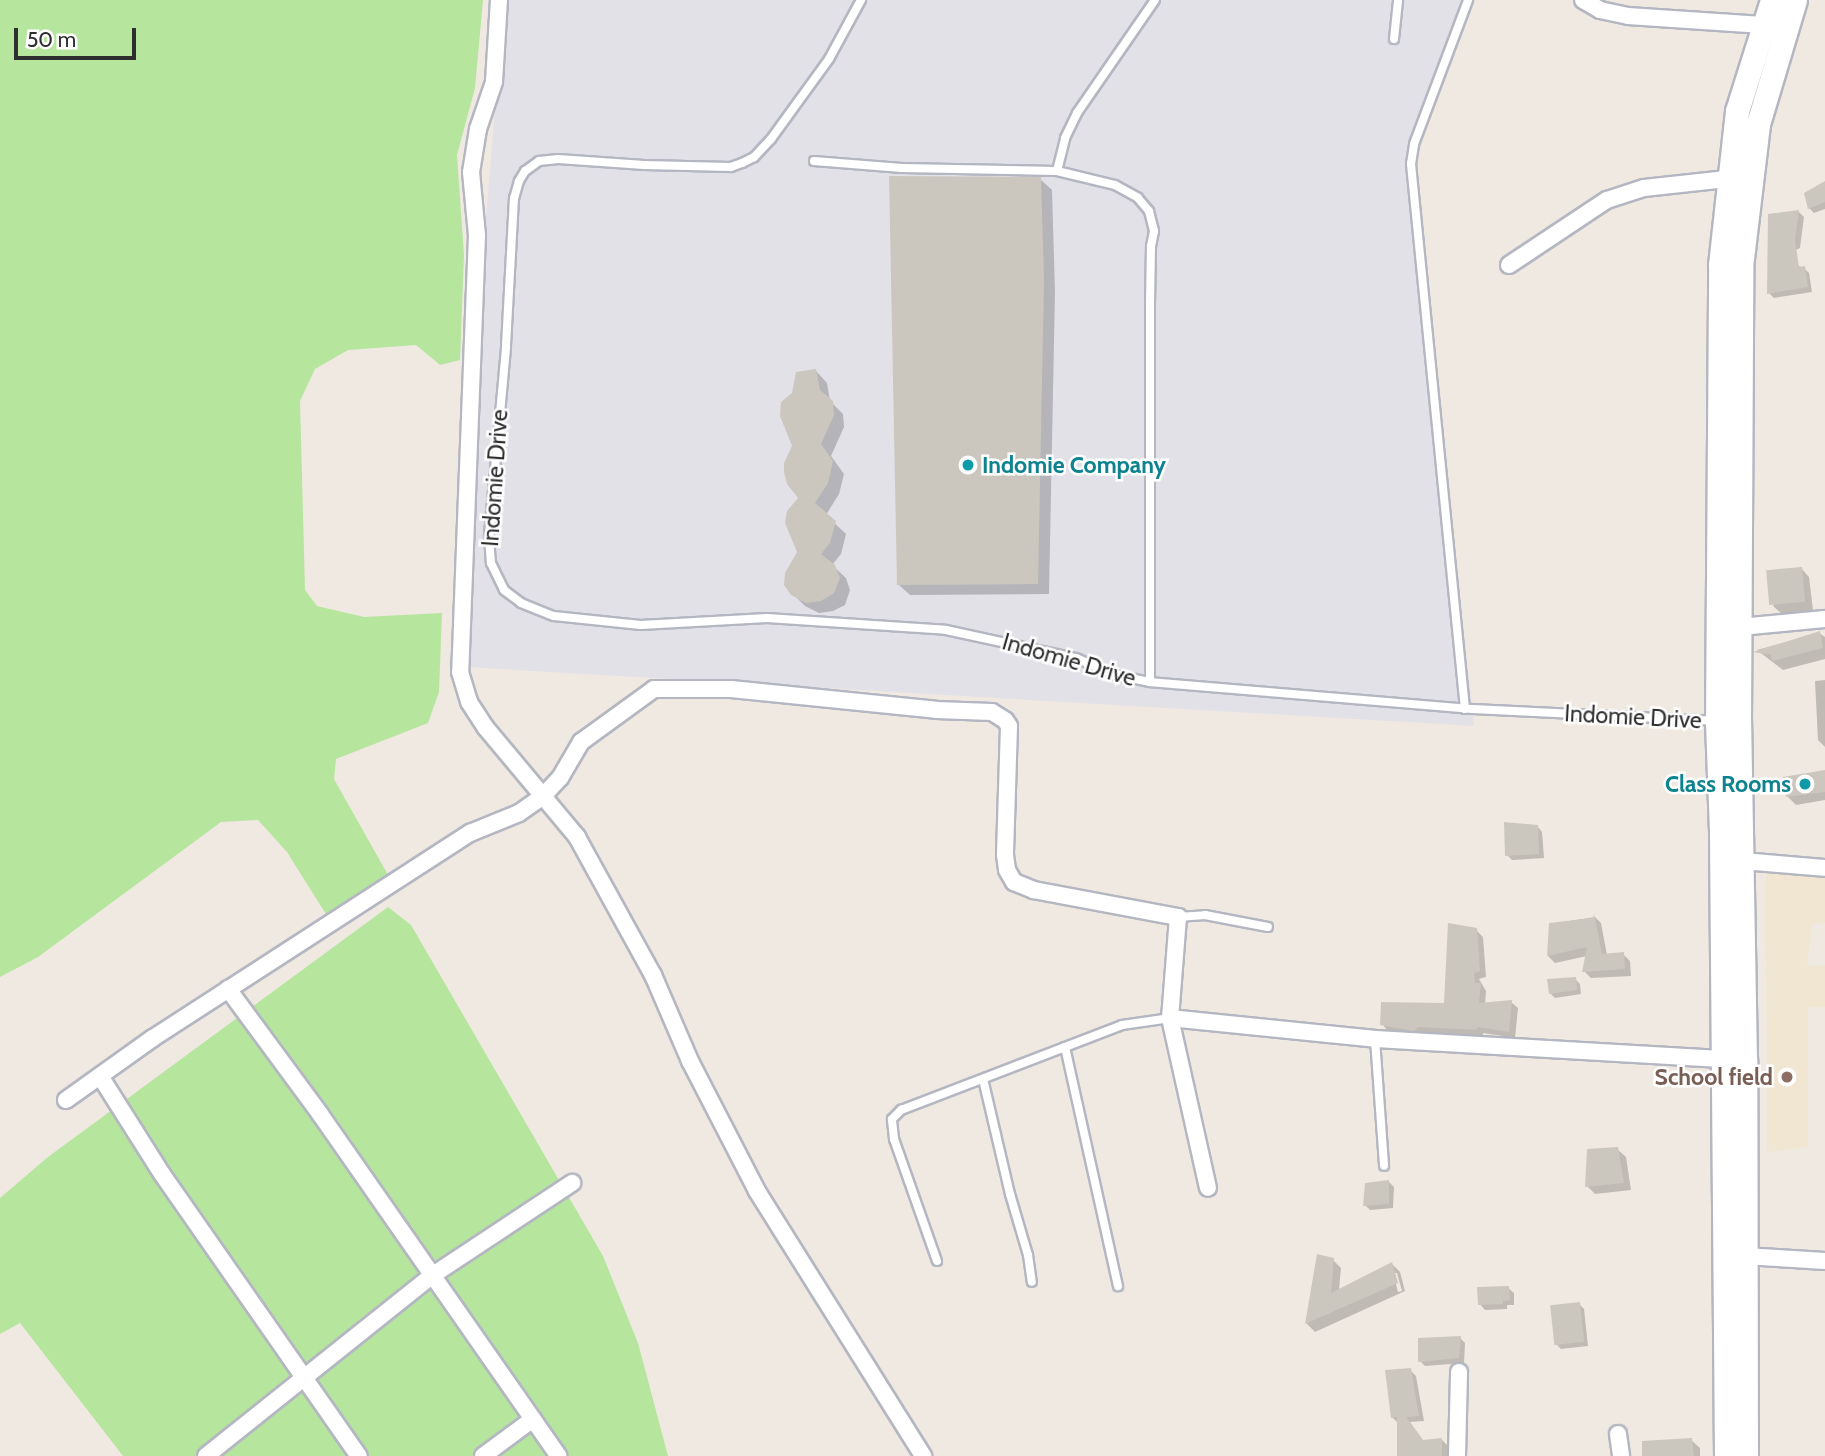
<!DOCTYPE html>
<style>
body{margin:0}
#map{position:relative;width:1825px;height:1456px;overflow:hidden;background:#efe9e1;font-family:Cabin,sans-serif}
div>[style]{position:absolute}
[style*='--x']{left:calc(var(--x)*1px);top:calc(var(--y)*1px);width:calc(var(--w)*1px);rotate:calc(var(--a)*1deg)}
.industrial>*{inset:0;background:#e3e1e8}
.education>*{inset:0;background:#f0e6d1}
.green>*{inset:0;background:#b6e59e}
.shadow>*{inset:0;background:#0003}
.building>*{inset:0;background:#cbc7bf;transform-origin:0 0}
.roads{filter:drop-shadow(2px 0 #b4b7c1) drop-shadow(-2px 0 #b4b7c1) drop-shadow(0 2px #b4b7c1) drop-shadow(0 -2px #b4b7c1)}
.lane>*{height:8px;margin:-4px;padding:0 4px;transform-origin:4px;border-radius:4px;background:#fff}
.street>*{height:16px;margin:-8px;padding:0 8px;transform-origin:8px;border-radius:8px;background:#fff}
.secondary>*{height:23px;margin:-11.5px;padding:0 11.5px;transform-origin:11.5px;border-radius:11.5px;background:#fff}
.dots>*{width:19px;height:19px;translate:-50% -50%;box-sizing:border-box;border:4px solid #fff;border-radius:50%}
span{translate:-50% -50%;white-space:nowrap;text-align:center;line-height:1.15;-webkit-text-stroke:5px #fff;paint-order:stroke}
.culture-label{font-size:23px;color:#0d838f;font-weight:700}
.left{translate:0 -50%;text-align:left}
.right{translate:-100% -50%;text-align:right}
.street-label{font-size:23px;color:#2e2e2e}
.education-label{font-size:23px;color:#785e54;font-weight:700}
.scale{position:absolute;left:14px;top:28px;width:122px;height:32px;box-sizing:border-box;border:4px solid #2e2e2e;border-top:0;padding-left:9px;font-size:21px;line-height:24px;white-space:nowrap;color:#2e2e2e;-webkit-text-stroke:5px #fff;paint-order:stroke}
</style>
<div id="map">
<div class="industrial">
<div style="clip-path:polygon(504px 0,1474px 0,1410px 142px,1474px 726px,449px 666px)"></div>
</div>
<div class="education">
<div style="clip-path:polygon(1766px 871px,1825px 874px,1825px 923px,1812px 924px,1807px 966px,1825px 966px,1825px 1007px,1808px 1007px,1808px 1147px,1767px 1152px)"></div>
</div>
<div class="green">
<div style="clip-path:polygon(0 0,483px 0,475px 88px,457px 155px,464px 255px,460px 360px,440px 365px,416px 345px,348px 350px,315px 369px,300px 401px,305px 590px,317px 606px,364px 617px,442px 613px,439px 692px,428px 723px,336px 759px,334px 779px,388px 875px,329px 919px,287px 852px,258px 820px,221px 822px,38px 957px,0 977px)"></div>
<div style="clip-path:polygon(388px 907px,411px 925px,603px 1256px,638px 1343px,668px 1456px,123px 1456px,20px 1323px,0 1334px,0 1198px,48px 1157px)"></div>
</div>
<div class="shadow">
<div style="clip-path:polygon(1040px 179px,1052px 190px,1055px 292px,1049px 594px,910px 595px,898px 584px)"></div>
<div style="clip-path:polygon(1825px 183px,1825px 209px,1814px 213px,1809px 208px)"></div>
<div style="clip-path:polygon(1799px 212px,1804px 217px,1800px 248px,1778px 258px,1804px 268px,1809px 273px,1812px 292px,1774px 298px,1769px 293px,1769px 215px)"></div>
<div style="clip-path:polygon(816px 371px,827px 383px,830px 401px,843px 414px,844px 427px,831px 456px,844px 474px,839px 494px,826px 515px,846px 534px,841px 554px,832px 565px,846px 578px,850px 590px,845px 605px,833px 611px,819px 613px,805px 606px,793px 594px,799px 552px,800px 498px,794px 447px)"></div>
<div style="clip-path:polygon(1801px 568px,1809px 577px,1813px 610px,1782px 614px,1773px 606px)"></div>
<div style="clip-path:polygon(1819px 633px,1825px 637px,1825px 659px,1783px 670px,1757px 650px)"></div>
<div style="clip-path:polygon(1825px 680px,1825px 747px,1818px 740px,1815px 681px)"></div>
<div style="clip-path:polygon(1825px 772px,1825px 800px,1796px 805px,1788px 797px)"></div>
<div style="clip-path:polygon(1537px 826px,1542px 832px,1544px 858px,1512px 860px,1507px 855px)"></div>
<div style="clip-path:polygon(1595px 917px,1601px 923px,1607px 955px,1623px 954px,1630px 961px,1631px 976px,1591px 978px,1584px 971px,1587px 956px,1555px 963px,1548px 956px,1550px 924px)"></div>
<div style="clip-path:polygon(1476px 930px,1483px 937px,1486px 977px,1479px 979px,1486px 991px,1485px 1004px,1511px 1002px,1518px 1008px,1515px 1038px,1483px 1033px,1483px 1036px,1425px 1033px,1422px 1037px,1388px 1031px,1382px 1024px,1446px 1005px)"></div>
<div style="clip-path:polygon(1575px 979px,1580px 984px,1581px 994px,1555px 998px,1550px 993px)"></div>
<div style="clip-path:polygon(1617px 1149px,1626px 1157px,1631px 1190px,1595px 1194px,1587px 1186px)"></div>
<div style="clip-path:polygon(1389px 1182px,1394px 1187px,1393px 1208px,1370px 1210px,1365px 1205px)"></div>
<div style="clip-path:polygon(evenodd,1318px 1256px,1333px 1260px,1341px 1268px,1339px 1290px,1392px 1264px,1400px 1272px,1405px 1291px,1315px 1332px,1307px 1324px,1318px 1256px,1393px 1273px,1397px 1273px,1402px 1291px,1398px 1292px,1393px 1273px)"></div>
<div style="clip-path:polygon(1508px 1288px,1514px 1293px,1514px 1305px,1507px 1305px,1507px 1309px,1485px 1310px,1480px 1304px)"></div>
<div style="clip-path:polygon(1579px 1304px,1584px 1309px,1588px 1346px,1561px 1349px,1556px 1344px)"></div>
<div style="clip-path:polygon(1460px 1338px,1465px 1343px,1464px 1363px,1425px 1366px,1420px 1361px)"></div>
<div style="clip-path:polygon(1410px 1370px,1416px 1376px,1424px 1421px,1410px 1422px,1424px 1442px,1442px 1440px,1448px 1446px,1448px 1456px,1399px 1456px,1398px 1423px,1392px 1417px)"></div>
<div style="clip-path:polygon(1691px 1440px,1700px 1448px,1700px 1456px,1644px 1456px)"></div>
</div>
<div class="building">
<div style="clip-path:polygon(889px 176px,1041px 177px,1044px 280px,1038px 584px,897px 585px)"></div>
<div style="clip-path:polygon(1825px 181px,1825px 202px,1808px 209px,1804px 193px)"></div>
<div style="clip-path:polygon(1799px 210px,1795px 240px,1799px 267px,1805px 266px,1808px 287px,1767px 294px,1768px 214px)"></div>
<div style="clip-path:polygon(816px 369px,820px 390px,833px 401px,834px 415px,821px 444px,833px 461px,828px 483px,815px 503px,836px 521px,830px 543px,821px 554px,835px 565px,840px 578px,834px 593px,821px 601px,806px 603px,791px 595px,784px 585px,785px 573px,797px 552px,785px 523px,787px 511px,798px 498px,787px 484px,784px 472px,784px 463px,792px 446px,780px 416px,781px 402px,792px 393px,796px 372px)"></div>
<div style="left:1802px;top:567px;width:35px;height:36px;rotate:85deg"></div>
<div style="clip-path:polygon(1820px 631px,1823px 648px,1772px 661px,1771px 655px,1753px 652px)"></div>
<div style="clip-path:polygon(1825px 770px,1825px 792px,1786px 797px,1783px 777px)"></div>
<div style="clip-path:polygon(1504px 822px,1538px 825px,1539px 854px,1505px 856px)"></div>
<div style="clip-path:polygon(1594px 914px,1602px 954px,1624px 952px,1625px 969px,1582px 972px,1587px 947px,1547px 956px,1549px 923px,1593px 918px)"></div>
<div style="clip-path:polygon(1448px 923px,1477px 928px,1480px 971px,1474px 973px,1475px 983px,1481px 983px,1479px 1003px,1512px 1000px,1509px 1032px,1477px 1027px,1477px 1030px,1418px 1027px,1414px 1031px,1380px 1025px,1381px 1002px,1444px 1003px)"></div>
<div style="clip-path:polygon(1576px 977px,1577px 990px,1549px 994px,1547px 979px)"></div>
<div style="clip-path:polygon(1618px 1147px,1624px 1183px,1585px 1187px,1587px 1149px)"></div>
<div style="clip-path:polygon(1389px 1180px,1389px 1204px,1363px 1206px,1365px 1183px)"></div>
<div style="clip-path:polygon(1317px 1254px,1334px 1258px,1331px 1293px,1392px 1262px,1398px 1283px,1305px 1324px)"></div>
<div style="clip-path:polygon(1509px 1286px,1510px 1300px,1503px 1301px,1503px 1304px,1478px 1305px,1477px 1287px)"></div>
<div style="left:1580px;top:1302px;width:40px;height:30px;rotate:84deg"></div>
<div style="clip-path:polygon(1461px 1336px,1459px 1358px,1418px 1362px,1418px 1338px)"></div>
<div style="clip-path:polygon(1411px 1368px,1419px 1416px,1406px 1417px,1423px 1440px,1442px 1438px,1442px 1456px,1397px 1456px,1397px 1417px,1391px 1418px,1385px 1370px)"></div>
<div style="clip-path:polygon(1692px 1438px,1694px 1456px,1642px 1456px,1642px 1441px)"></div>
</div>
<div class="roads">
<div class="lane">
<div style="--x:861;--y:0;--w:67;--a:118.5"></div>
<div style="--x:829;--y:59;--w:99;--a:125.9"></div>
<div style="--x:771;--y:139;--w:25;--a:133"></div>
<div style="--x:754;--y:157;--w:13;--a:153"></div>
<div style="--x:742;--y:163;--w:12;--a:160"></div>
<div style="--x:731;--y:167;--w:87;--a:-178.7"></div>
<div style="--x:644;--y:165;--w:86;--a:-176"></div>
<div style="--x:558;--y:159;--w:19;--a:174"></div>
<div style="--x:539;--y:161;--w:17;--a:144"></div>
<div style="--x:525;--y:171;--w:12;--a:121"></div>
<div style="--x:519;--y:181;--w:18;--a:106"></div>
<div style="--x:514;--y:198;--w:150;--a:93.1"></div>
<div style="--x:506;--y:348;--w:189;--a:95.2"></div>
<div style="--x:489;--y:536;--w:27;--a:86"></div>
<div style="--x:491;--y:563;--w:30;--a:64"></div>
<div style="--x:504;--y:590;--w:21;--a:37"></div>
<div style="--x:521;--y:603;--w:35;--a:22"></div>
<div style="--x:554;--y:616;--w:87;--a:5.9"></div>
<div style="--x:641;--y:625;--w:126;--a:-3.2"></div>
<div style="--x:767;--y:618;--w:179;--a:3.8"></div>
<div style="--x:946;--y:630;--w:133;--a:12.2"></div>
<div style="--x:1076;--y:658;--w:39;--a:24"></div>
<div style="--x:1112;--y:674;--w:39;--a:12"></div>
<div style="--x:1150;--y:682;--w:323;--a:4.8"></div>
<div style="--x:1472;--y:709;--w:243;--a:2.8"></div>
<div style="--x:1394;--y:39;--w:39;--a:-84"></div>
<div style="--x:814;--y:161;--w:88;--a:4.5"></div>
<div style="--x:902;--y:168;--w:155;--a:1.1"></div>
<div style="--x:1057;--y:171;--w:60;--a:13.6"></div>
<div style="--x:1115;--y:185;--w:26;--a:29"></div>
<div style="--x:1138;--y:198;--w:17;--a:50"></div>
<div style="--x:1149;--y:211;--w:21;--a:76"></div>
<div style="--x:1154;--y:231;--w:15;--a:101"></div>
<div style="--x:1151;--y:246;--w:56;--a:91"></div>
<div style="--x:1150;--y:302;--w:380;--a:90"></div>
<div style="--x:1057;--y:171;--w:34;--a:-76"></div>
<div style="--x:1065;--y:138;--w:28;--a:-64"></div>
<div style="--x:1077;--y:113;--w:137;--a:-55.4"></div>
<div style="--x:1465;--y:709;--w:548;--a:-95.66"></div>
<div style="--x:1411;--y:164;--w:20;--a:-81"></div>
<div style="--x:1414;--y:144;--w:154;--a:-69.4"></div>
<div style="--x:1178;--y:917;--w:27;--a:-4"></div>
<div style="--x:1205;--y:915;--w:64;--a:10.8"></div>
<div style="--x:1375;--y:1039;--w:127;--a:85.9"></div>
<div style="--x:1065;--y:1047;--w:245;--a:77.5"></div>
<div style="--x:983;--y:1079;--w:118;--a:76.8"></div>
<div style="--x:1010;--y:1194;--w:64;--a:73.6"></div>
<div style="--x:1028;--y:1255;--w:27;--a:82"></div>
<div style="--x:937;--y:1261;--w:129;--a:-109.4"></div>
<div style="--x:894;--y:1139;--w:20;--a:-96"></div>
<div style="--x:892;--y:1119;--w:13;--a:-45"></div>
<div style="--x:901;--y:1110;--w:237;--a:-21"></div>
<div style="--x:1122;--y:1025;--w:49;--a:-8.3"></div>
</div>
<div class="street">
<div style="--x:499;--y:0;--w:82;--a:93.5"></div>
<div style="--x:494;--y:82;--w:50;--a:108.8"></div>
<div style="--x:478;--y:129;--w:44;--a:99.2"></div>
<div style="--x:471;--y:172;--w:63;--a:84.6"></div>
<div style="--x:477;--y:235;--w:437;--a:92.2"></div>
<div style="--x:460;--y:672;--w:31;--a:73"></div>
<div style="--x:469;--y:702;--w:31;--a:57"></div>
<div style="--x:486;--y:728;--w:142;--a:50.1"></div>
<div style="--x:577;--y:837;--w:158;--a:61.2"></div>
<div style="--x:653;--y:975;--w:94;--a:66.7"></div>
<div style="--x:690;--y:1061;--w:146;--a:62.7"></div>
<div style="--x:757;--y:1191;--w:313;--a:57.9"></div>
<div style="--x:1583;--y:0;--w:20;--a:30"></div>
<div style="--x:1600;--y:10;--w:29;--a:12"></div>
<div style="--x:1628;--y:16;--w:135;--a:3.8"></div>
<div style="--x:1509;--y:265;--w:118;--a:-33.6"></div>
<div style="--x:1607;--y:200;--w:39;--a:-18"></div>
<div style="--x:1644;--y:188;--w:83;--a:-6.2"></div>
<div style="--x:1740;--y:627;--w:85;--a:-5.4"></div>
<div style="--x:1742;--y:861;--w:83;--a:4.8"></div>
<div style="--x:228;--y:989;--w:155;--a:53.6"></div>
<div style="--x:320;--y:1114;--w:417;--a:55.1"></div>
<div style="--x:1170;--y:1018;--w:206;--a:5.8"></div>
<div style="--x:1375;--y:1039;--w:347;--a:3.3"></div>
<div style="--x:100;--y:1076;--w:116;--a:57.7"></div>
<div style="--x:162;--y:1174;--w:344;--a:55.1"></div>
<div style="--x:66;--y:1100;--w:107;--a:-35.5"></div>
<div style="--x:153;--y:1038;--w:378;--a:-32.9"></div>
<div style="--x:470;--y:833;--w:53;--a:-22.2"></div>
<div style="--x:519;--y:813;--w:29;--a:-35"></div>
<div style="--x:543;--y:796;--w:25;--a:-47"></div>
<div style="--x:560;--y:778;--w:42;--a:-59.7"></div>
<div style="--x:581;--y:742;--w:90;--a:-36"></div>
<div style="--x:654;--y:689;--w:77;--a:0"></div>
<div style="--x:731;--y:689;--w:206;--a:5.8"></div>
<div style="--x:936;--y:710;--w:56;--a:2"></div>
<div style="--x:992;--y:712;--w:15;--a:32"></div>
<div style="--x:1005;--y:720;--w:7;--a:56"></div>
<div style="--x:1009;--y:726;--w:129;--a:91.8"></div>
<div style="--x:1005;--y:855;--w:15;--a:82"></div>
<div style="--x:1007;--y:870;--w:14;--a:60"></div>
<div style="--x:1014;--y:882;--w:22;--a:22"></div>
<div style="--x:1034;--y:890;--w:147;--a:10.6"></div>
<div style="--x:1178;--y:917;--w:101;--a:94.5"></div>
<div style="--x:1170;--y:1018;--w:174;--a:77.4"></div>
<div style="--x:1745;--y:1256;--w:80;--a:3.6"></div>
<div style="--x:1618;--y:1434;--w:22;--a:82"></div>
<div style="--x:206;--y:1456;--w:290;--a:-38.6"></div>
<div style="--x:433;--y:1275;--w:167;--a:-33.5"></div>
<div style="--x:483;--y:1456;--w:62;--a:-36.5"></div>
<div style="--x:1457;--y:1456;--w:84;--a:-88.6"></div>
</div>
<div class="secondary">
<div style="--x:1726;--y:1456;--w:625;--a:-90.46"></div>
<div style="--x:1721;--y:831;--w:110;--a:-92.1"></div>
<div style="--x:1717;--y:721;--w:456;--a:-89.6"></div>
<div style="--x:1720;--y:265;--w:155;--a:-83.7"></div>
<div style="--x:1737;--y:111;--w:116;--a:-72.5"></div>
<div style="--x:1746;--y:1456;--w:396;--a:-90.1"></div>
<div style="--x:1745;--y:1060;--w:340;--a:-91"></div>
<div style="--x:1739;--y:720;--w:453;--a:-89.7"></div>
<div style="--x:1741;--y:267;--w:144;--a:-83.2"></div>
<div style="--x:1758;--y:124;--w:129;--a:-73.4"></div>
</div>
</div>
<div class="dots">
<div style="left:968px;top:465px;background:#0f9aa8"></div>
<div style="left:1805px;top:784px;background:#0f9aa8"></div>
<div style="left:1787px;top:1077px;background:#8d6e63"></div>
</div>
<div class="culture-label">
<span class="left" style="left:982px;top:465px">Indomie Company</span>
<span class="right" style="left:1791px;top:784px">Class Rooms</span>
</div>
<div class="street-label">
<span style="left:495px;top:478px;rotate:-86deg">Indomie Drive</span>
<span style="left:1069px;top:660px;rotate:16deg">Indomie Drive</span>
<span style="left:1633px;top:717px;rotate:3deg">Indomie Drive</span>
</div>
<div class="education-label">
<span class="right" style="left:1773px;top:1077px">School field</span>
</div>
<div class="scale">50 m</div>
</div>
